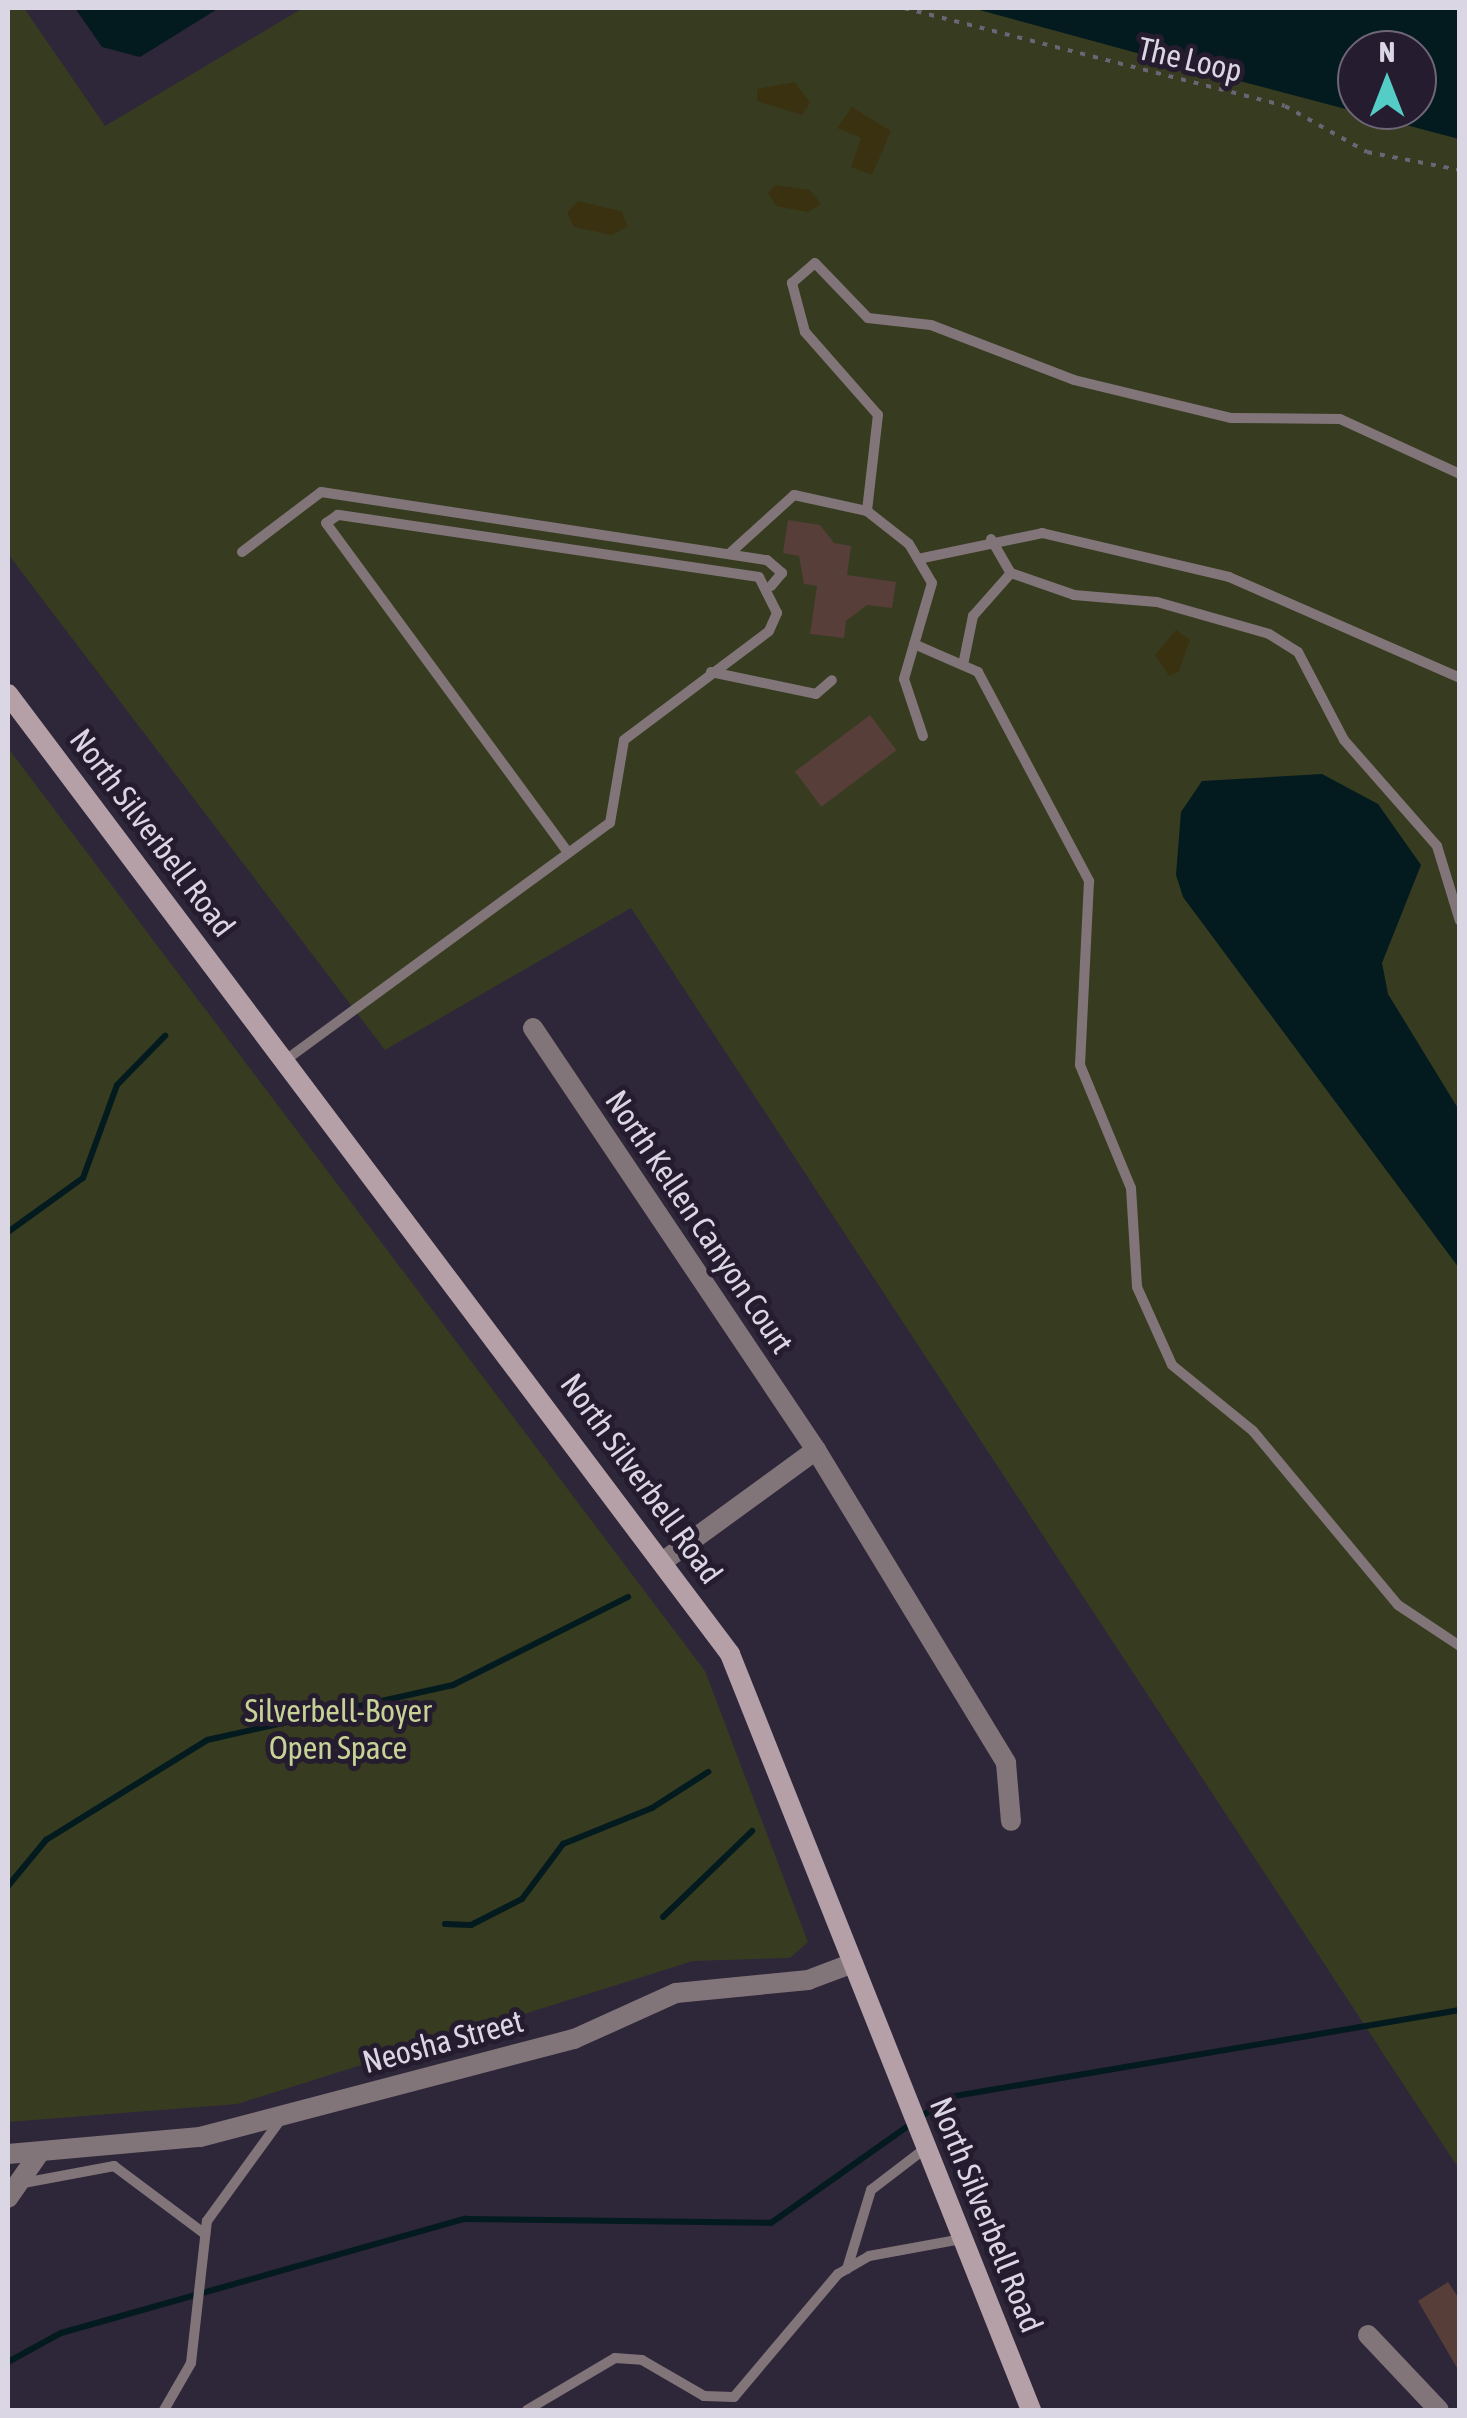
<!DOCTYPE html>
<style>
body{margin:0}
#map{position:relative;width:1467px;height:2418px;overflow:hidden;background:#2e2639;font-family:"Asap Condensed",sans-serif}
div>[style]{position:absolute}
[style*='--x']{left:calc(var(--x)*1px);top:calc(var(--y)*1px);width:calc(var(--w)*1px);rotate:calc(var(--a)*1deg)}
.green>*{inset:0;background:#373c20}
.sand>*{inset:0;background:#3a3111}
.water>*{inset:0;background:#031a1f}
.stream>*{height:6px;margin:-3px;padding:0 3px;transform-origin:3px;border-radius:3px;background:#031a1f}
.building>*{inset:0;background:#573e38;transform-origin:0 0}
.path>*{height:4px;margin-top:-2px;transform-origin:0;background:repeating-linear-gradient(90deg,#6c6576 0 5px,transparent 0 13px)}
.service>*{height:10px;margin:-5px;padding:0 5px;transform-origin:5px;border-radius:5px;background:#827579}
.minor>*{height:20px;margin:-10px;padding:0 10px;transform-origin:10px;border-radius:10px;background:#827579}
.secondary>*{height:20px;margin:-10px;padding:0 10px;transform-origin:10px;border-radius:10px;background:#b4a0a6}
span{translate:-50% -50%;white-space:nowrap;text-align:center;line-height:1.15;-webkit-text-stroke:10px #251c2f;paint-order:stroke}
.street-label{font-size:32px;color:#dbd6e3}
.park-label{font-size:32px;color:#c7d396}
.frame{position:absolute;inset:0;border:10px solid #dbd6e3;pointer-events:none}
.north{position:absolute;left:1337px;top:30px;width:100px;height:100px;box-sizing:border-box;background:#251c2f;border:2px solid #6e6677;border-radius:50%;rotate:0deg;font-size:28px;font-weight:700;line-height:40px;text-align:center;color:#dbd6e3}
.north::after{content:'';display:block;margin:auto;width:35px;height:45px;background:#54cdc7;clip-path:polygon(50% 0,100% 100%,50% 72%,0 100%)}
</style>
<div id="map">
<div class="green">
<div style="clip-path:polygon(evenodd,8px 8px,24px 8px,105px 126px,303px 8px,1459px 8px,1459px 2169px,631px 908px,385px 1050px,8px 554px,8px 8px,1357px 50px,1417px 50px,1417px 110px,1357px 110px,1357px 50px)"></div>
<div style="clip-path:polygon(8px 748px,705px 1671px,808px 1942px,790px 1958px,693px 1961px,237px 2104px,8px 2122px)"></div>
</div>
<div class="sand">
<div style="clip-path:polygon(795px 82px,810px 103px,802px 115px,757px 101px,757px 89px)"></div>
<div style="clip-path:polygon(852px 107px,891px 131px,872px 175px,851px 167px,861px 138px,837px 128px)"></div>
<div style="clip-path:polygon(775px 185px,810px 190px,821px 204px,808px 212px,776px 206px,768px 193px)"></div>
<div style="clip-path:polygon(578px 201px,621px 211px,628px 226px,612px 235px,574px 227px,567px 213px)"></div>
<div style="clip-path:polygon(1176px 630px,1190px 640px,1179px 671px,1169px 676px,1155px 655px)"></div>
</div>
<div class="water">
<div style="clip-path:polygon(75px 8px,219px 8px,140px 57px,102px 47px)"></div>
<div style="clip-path:polygon(evenodd,972px 8px,1459px 8px,1459px 139px,1236px 80px,972px 8px,1357px 50px,1417px 50px,1417px 110px,1357px 110px,1357px 50px)"></div>
<div style="clip-path:polygon(1322px 774px,1378px 804px,1421px 865px,1382px 963px,1388px 994px,1459px 1110px,1459px 1268px,1183px 897px,1176px 875px,1181px 812px,1202px 781px)"></div>
</div>
<div class="stream">
<div style="--x:8;--y:1232;--w:92;--a:-35.8"></div>
<div style="--x:83;--y:1178;--w:99;--a:-69.9"></div>
<div style="--x:117;--y:1085;--w:69;--a:-45.6"></div>
<div style="--x:8;--y:1886;--w:60;--a:-50.4"></div>
<div style="--x:46;--y:1840;--w:190;--a:-31.8"></div>
<div style="--x:207;--y:1740;--w:252;--a:-12.6"></div>
<div style="--x:453;--y:1685;--w:196;--a:-26.7"></div>
<div style="--x:663;--y:1917;--w:124;--a:-44"></div>
<div style="--x:445;--y:1924;--w:26;--a:2"></div>
<div style="--x:471;--y:1925;--w:57;--a:-27"></div>
<div style="--x:522;--y:1899;--w:69;--a:-53.3"></div>
<div style="--x:563;--y:1844;--w:96;--a:-22"></div>
<div style="--x:652;--y:1808;--w:67;--a:-32.7"></div>
<div style="--x:8;--y:2362;--w:60;--a:-28.7"></div>
<div style="--x:61;--y:2333;--w:420;--a:-15.8"></div>
<div style="--x:465;--y:2219;--w:306;--a:0.7"></div>
<div style="--x:771;--y:2223;--w:218;--a:-35.3"></div>
<div style="--x:949;--y:2097;--w:518;--a:-9.66"></div>
</div>
<div class="building">
<div style="clip-path:polygon(788px 520px,820px 525px,834px 543px,851px 546px,847px 575px,896px 582px,892px 608px,867px 605px,846px 621px,844px 638px,810px 634px,817px 586px,804px 584px,799px 556px,783px 553px)"></div>
<div style="left:870px;top:715px;width:44px;height:94px;rotate:53deg"></div>
<div style="clip-path:polygon(1448px 2282px,1460px 2300px,1460px 2373px,1418px 2301px)"></div>
</div>
<div class="path">
<div style="--x:904;--y:8;--w:393;--a:14.4"></div>
<div style="--x:1285;--y:106;--w:94;--a:29.3"></div>
<div style="--x:1367;--y:152;--w:95;--a:11"></div>
</div>
<div class="service">
<div style="--x:867;--y:511;--w:97;--a:-83.5"></div>
<div style="--x:878;--y:415;--w:111;--a:-131.3"></div>
<div style="--x:805;--y:332;--w:51;--a:-104.9"></div>
<div style="--x:792;--y:283;--w:30;--a:-41"></div>
<div style="--x:815;--y:263;--w:76;--a:46.1"></div>
<div style="--x:868;--y:318;--w:63;--a:6.3"></div>
<div style="--x:931;--y:325;--w:153;--a:21"></div>
<div style="--x:1074;--y:380;--w:162;--a:13.6"></div>
<div style="--x:1231;--y:418;--w:109;--a:0.5"></div>
<div style="--x:1340;--y:419;--w:132;--a:24.6"></div>
<div style="--x:991;--y:539;--w:39;--a:60"></div>
<div style="--x:1011;--y:573;--w:67;--a:19.2"></div>
<div style="--x:1074;--y:595;--w:83;--a:4.8"></div>
<div style="--x:1157;--y:602;--w:116;--a:15.9"></div>
<div style="--x:1269;--y:634;--w:34;--a:32"></div>
<div style="--x:1298;--y:652;--w:99;--a:62.4"></div>
<div style="--x:1344;--y:740;--w:141;--a:48.7"></div>
<div style="--x:1437;--y:846;--w:78;--a:73"></div>
<div style="--x:242;--y:552;--w:99;--a:-37.2"></div>
<div style="--x:321;--y:492;--w:451;--a:8.7"></div>
<div style="--x:767;--y:560;--w:20;--a:41"></div>
<div style="--x:782;--y:573;--w:17;--a:130"></div>
<div style="--x:729;--y:554;--w:88;--a:-42.2"></div>
<div style="--x:794;--y:495;--w:75;--a:12.4"></div>
<div style="--x:867;--y:511;--w:53;--a:38.2"></div>
<div style="--x:909;--y:544;--w:45;--a:59.5"></div>
<div style="--x:932;--y:583;--w:100;--a:106.3"></div>
<div style="--x:904;--y:679;--w:60;--a:71.6"></div>
<div style="--x:918;--y:559;--w:127;--a:-11.8"></div>
<div style="--x:1042;--y:533;--w:192;--a:13.2"></div>
<div style="--x:1229;--y:577;--w:252;--a:23.6"></div>
<div style="--x:914;--y:644;--w:70;--a:23.6"></div>
<div style="--x:978;--y:672;--w:237;--a:62"></div>
<div style="--x:1089;--y:881;--w:184;--a:92.8"></div>
<div style="--x:1080;--y:1065;--w:133;--a:67.5"></div>
<div style="--x:1131;--y:1188;--w:99;--a:86.5"></div>
<div style="--x:1137;--y:1287;--w:85;--a:65.8"></div>
<div style="--x:1172;--y:1365;--w:104;--a:39.2"></div>
<div style="--x:1253;--y:1431;--w:226;--a:50.2"></div>
<div style="--x:1398;--y:1605;--w:74;--a:33.5"></div>
<div style="--x:963;--y:665;--w:50;--a:-78.5"></div>
<div style="--x:973;--y:616;--w:57;--a:-48.5"></div>
<div style="--x:711;--y:672;--w:107;--a:11.8"></div>
<div style="--x:816;--y:694;--w:21;--a:-41"></div>
<div style="--x:287;--y:1059;--w:400;--a:-36.2"></div>
<div style="--x:610;--y:823;--w:84;--a:-80.4"></div>
<div style="--x:624;--y:740;--w:181;--a:-36.9"></div>
<div style="--x:769;--y:631;--w:20;--a:-66"></div>
<div style="--x:777;--y:613;--w:40;--a:-116.6"></div>
<div style="--x:759;--y:577;--w:426;--a:-171.6"></div>
<div style="--x:338;--y:515;--w:14;--a:146"></div>
<div style="--x:326;--y:523;--w:406;--a:53.7"></div>
<div style="--x:18;--y:2184;--w:98;--a:-10.6"></div>
<div style="--x:114;--y:2166;--w:114;--a:36.8"></div>
<div style="--x:847;--y:2269;--w:83;--a:-73.1"></div>
<div style="--x:871;--y:2190;--w:69;--a:-37.4"></div>
<div style="--x:164;--y:2410;--w:54;--a:-60.1"></div>
<div style="--x:191;--y:2363;--w:143;--a:-83.6"></div>
<div style="--x:207;--y:2221;--w:126;--a:-54"></div>
<div style="--x:527;--y:2410;--w:102;--a:-30.6"></div>
<div style="--x:615;--y:2358;--w:27;--a:4"></div>
<div style="--x:642;--y:2360;--w:72;--a:30.1"></div>
<div style="--x:704;--y:2396;--w:30;--a:2"></div>
<div style="--x:734;--y:2397;--w:161;--a:-49.8"></div>
<div style="--x:838;--y:2274;--w:36;--a:-30"></div>
<div style="--x:869;--y:2256;--w:95;--a:-10.4"></div>
</div>
<div class="minor">
<div style="--x:533;--y:1028;--w:508;--a:56.15"></div>
<div style="--x:816;--y:1450;--w:366;--a:58.7"></div>
<div style="--x:1006;--y:1763;--w:58;--a:85.1"></div>
<div style="--x:665;--y:1560;--w:187;--a:-36.1"></div>
<div style="--x:8;--y:2154;--w:193;--a:-5.1"></div>
<div style="--x:200;--y:2137;--w:387;--a:-14.7"></div>
<div style="--x:574;--y:2039;--w:112;--a:-24.3"></div>
<div style="--x:676;--y:1993;--w:133;--a:-5.6"></div>
<div style="--x:808;--y:1980;--w:48;--a:-20.7"></div>
<div style="--x:8;--y:2198;--w:56;--a:-55.2"></div>
<div style="--x:1368;--y:2335;--w:103;--a:46.6"></div>
</div>
<div class="secondary">
<div style="--x:8;--y:694;--w:1201;--a:53.05"></div>
<div style="--x:730;--y:1654;--w:814;--a:68.29"></div>
</div>
<div class="street-label">
<span style="left:1190px;top:60px;rotate:13deg">The Loop</span>
<span style="left:152px;top:833px;rotate:53deg">North Silverbell Road</span>
<span style="left:699px;top:1222px;rotate:56deg">North Kellen Canyon Court</span>
<span style="left:641px;top:1479px;rotate:54deg">North Silverbell Road</span>
<span style="left:443px;top:2042px;rotate:-15deg">Neosha Street</span>
<span style="left:986px;top:2215px;rotate:68deg">North Silverbell Road</span>
</div>
<div class="park-label">
<span style="left:338px;top:1730px">Silverbell-Boyer<br>Open Space</span>
</div>
<div class="frame"></div>
<div class="north">N</div>
</div>
